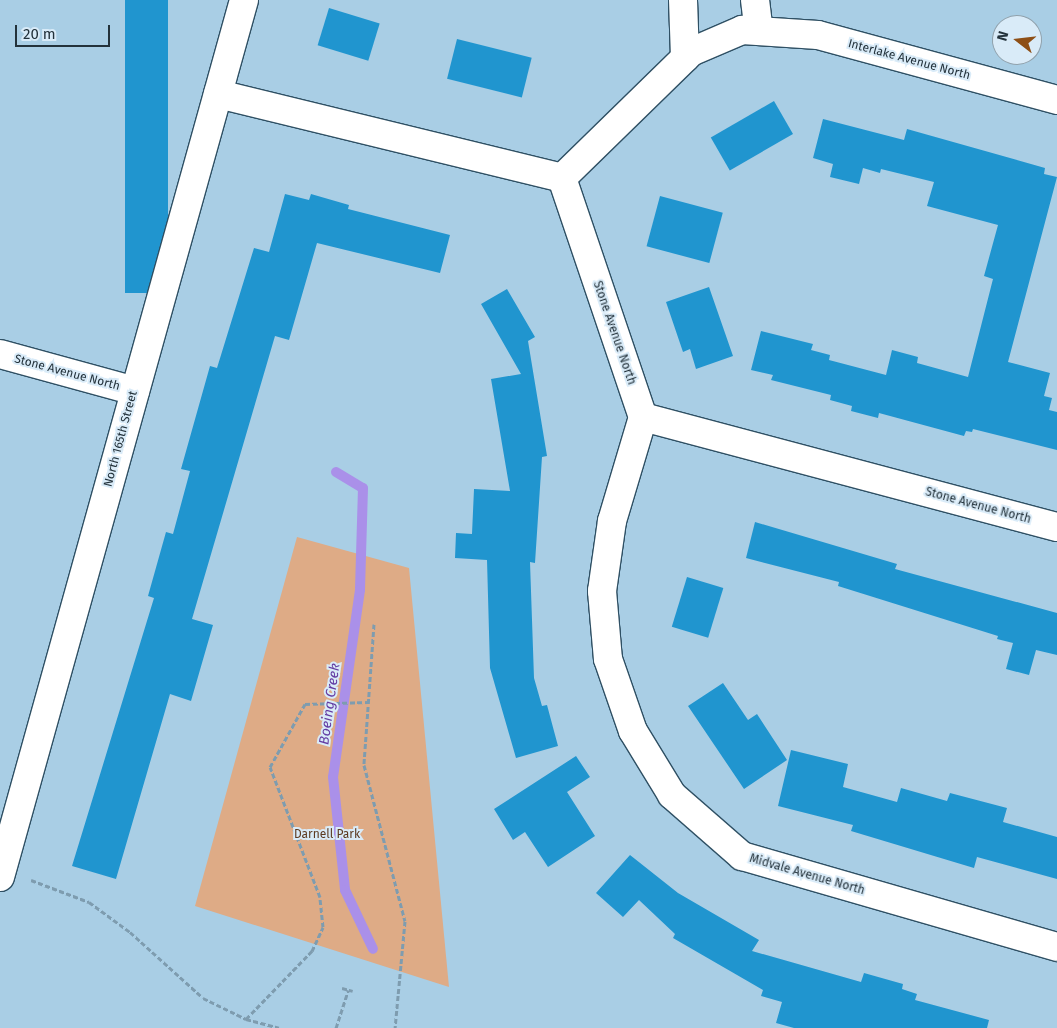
<!DOCTYPE html>
<style>
body{margin:0}
#map{position:relative;width:1057px;height:1028px;overflow:hidden;background:#a9cee5;font-family:"Fira Sans",sans-serif}
div>[style]{position:absolute}
[style*='--x']{left:calc(var(--x)*1px);top:calc(var(--y)*1px);width:calc(var(--w)*1px);rotate:calc(var(--a)*1deg)}
.green>*{inset:0;background:#deab86}
.stream>*{height:10px;margin:-5px;padding:0 5px;transform-origin:5px;border-radius:5px;background:#aa90e9}
.building>*{inset:0;background:#2095cf;transform-origin:0 0}
.path>*{height:3px;margin-top:-1.5px;transform-origin:0;background:repeating-linear-gradient(90deg,#7e9caf 0 5px,transparent 0 7.5px)}
.roads{filter:drop-shadow(1px 0 #2f5064) drop-shadow(-1px 0 #2f5064) drop-shadow(0 1px #2f5064) drop-shadow(0 -1px #2f5064)}
.minor>*{height:28px;margin:-14px;padding:0 14px;transform-origin:14px;border-radius:14px;background:#fff}
span{translate:-50% -50%;white-space:nowrap;text-align:center;line-height:1.15;-webkit-text-stroke:4px #d9ebf8;paint-order:stroke}
.street-label{font-size:12px;color:#23323b}
.park-label{font-size:12px;color:#5c391f}
.water-label{font-size:14px;color:#633ca3;font-style:italic}
.north{position:absolute;left:992px;top:15px;width:50px;height:50px;box-sizing:border-box;background:#d9ebf8;border:1px solid #90a1ac;border-radius:50%;rotate:286deg;font-size:14px;font-weight:700;line-height:20px;text-align:center;color:#23323b}
.north::after{content:'';display:block;margin:auto;width:18px;height:22px;background:#8e4f16;clip-path:polygon(50% 0,100% 100%,50% 72%,0 100%)}
.scale{position:absolute;left:15px;top:25px;width:95px;height:22px;box-sizing:border-box;border:2px solid #23323b;border-top:0;padding-left:6px;font-size:15px;line-height:18px;white-space:nowrap;color:#23323b;-webkit-text-stroke:4px #d9ebf8;paint-order:stroke}
</style>
<div id="map">
<div class="green">
<div style="clip-path:polygon(297px 537px,409px 568px,449px 987px,195px 906px)"></div>
</div>
<div class="stream">
<div style="--x:336;--y:472;--w:31;--a:31"></div>
<div style="--x:363;--y:488;--w:102;--a:91.7"></div>
<div style="--x:360;--y:590;--w:189;--a:98.2"></div>
<div style="--x:333;--y:777;--w:114;--a:83.9"></div>
<div style="--x:345;--y:890;--w:65;--a:64.6"></div>
</div>
<div class="building">
<div style="left:125px;top:0;width:43px;height:293px"></div>
<div style="left:329px;top:8px;width:53px;height:39px;rotate:17deg"></div>
<div style="left:457px;top:39px;width:77px;height:41px;rotate:14deg"></div>
<div style="left:774px;top:101px;width:38px;height:73px;rotate:60deg"></div>
<div style="clip-path:polygon(823px 119px,904px 140px,907px 129px,1045px 168px,1044px 174px,1057px 177px,1008px 362px,1050px 373px,1044px 396px,1052px 398px,1049px 410px,1057px 412px,1057px 450px,973px 429px,972px 432px,966px 431px,964px 436px,879px 413px,878px 418px,851px 411px,852px 406px,830px 400px,831px 395px,771px 380px,773px 375px,751px 370px,761px 331px,813px 344px,811px 350px,830px 355px,829px 360px,886px 375px,892px 350px,918px 357px,917px 363px,968px 377px,993px 279px,984px 276px,998px 225px,927px 206px,934px 182px,881px 169px,880px 173px,863px 168px,859px 184px,830px 177px,833px 164px,813px 158px)"></div>
<div style="clip-path:polygon(285px 194px,309px 200px,311px 194px,349px 205px,348px 209px,450px 235px,440px 273px,317px 243px,289px 340px,275px 336px,192px 619px,213px 625px,191px 701px,170px 694px,116px 879px,72px 866px,154px 598px,148px 596px,166px 532px,173px 534px,190px 471px,181px 469px,210px 366px,217px 368px,254px 248px,269px 252px)"></div>
<div style="left:660px;top:196px;width:65px;height:52px;rotate:15deg"></div>
<div style="clip-path:polygon(709px 287px,733px 356px,696px 369px,690px 349px,683px 352px,666px 302px)"></div>
<div style="clip-path:polygon(507px 289px,535px 337px,528px 341px,547px 456px,542px 457px,535px 563px,530px 562px,534px 678px,542px 706px,547px 705px,558px 746px,516px 758px,490px 668px,487px 560px,455px 558px,456px 533px,472px 534px,474px 489px,510px 491px,491px 379px,521px 374px,481px 304px)"></div>
<div style="clip-path:polygon(755px 522px,897px 564px,895px 569px,1057px 613px,1057px 655px,1036px 650px,1029px 675px,1006px 669px,1013px 643px,997px 639px,998px 636px,838px 586px,839px 582px,746px 558px)"></div>
<div style="left:687px;top:577px;width:38px;height:52px;rotate:17deg"></div>
<div style="clip-path:polygon(723px 683px,748px 720px,757px 714px,787px 760px,744px 789px,688px 706px)"></div>
<div style="clip-path:polygon(791px 750px,848px 764px,843px 787px,897px 802px,901px 788px,947px 801px,950px 793px,1007px 808px,1003px 822px,1057px 837px,1057px 879px,977px 857px,974px 868px,851px 831px,853px 825px,778px 806px)"></div>
<div style="clip-path:polygon(576px 756px,590px 777px,567px 792px,595px 836px,548px 867px,525px 832px,513px 840px,494px 809px)"></div>
<div style="clip-path:polygon(630px 855px,678px 893px,759px 940px,752px 951px,861px 982px,864px 973px,903px 984px,902px 989px,917px 994px,915px 1000px,989px 1020px,987px 1028px,794px 1028px,776px 1023px,782px 1002px,761px 996px,763px 990px,673px 938px,675px 934px,639px 900px,623px 917px,596px 893px)"></div>
</div>
<div class="path">
<div style="--x:374;--y:624;--w:141;--a:94.1"></div>
<div style="--x:364;--y:765;--w:161;--a:75.3"></div>
<div style="--x:405;--y:921;--w:107;--a:95.3"></div>
<div style="--x:31;--y:880;--w:62;--a:20.8"></div>
<div style="--x:89;--y:902;--w:51;--a:36.2"></div>
<div style="--x:130;--y:932;--w:98;--a:42.1"></div>
<div style="--x:203;--y:998;--w:48;--a:26"></div>
<div style="--x:246;--y:1019;--w:34;--a:15"></div>
<div style="--x:342;--y:988;--w:11;--a:15"></div>
<div style="--x:246;--y:1019;--w:95;--a:-45.9"></div>
<div style="--x:312;--y:951;--w:26;--a:-65"></div>
<div style="--x:323;--y:927;--w:30;--a:-96"></div>
<div style="--x:320;--y:897;--w:139;--a:-111"></div>
<div style="--x:270;--y:767;--w:72;--a:-60.9"></div>
<div style="--x:305;--y:704;--w:63;--a:-1.8"></div>
<div style="--x:336;--y:1028;--w:40;--a:-72"></div>
</div>
<div class="roads">
<div class="minor">
<div style="--x:683;--y:0;--w:58;--a:88"></div>
<div style="--x:755;--y:0;--w:31;--a:83"></div>
<div style="--x:218;--y:94;--w:354;--a:13.7"></div>
<div style="--x:562;--y:178;--w:252;--a:71.3"></div>
<div style="--x:643;--y:417;--w:428;--a:14.9"></div>
<div style="--x:562;--y:178;--w:180;--a:-44.3"></div>
<div style="--x:691;--y:52;--w:56;--a:-23.3"></div>
<div style="--x:742;--y:30;--w:76;--a:3.8"></div>
<div style="--x:818;--y:35;--w:248;--a:15.2"></div>
<div style="--x:0;--y:354;--w:140;--a:15.3"></div>
<div style="--x:643;--y:417;--w:109;--a:106.6"></div>
<div style="--x:612;--y:521;--w:71;--a:98.1"></div>
<div style="--x:602;--y:591;--w:68;--a:85"></div>
<div style="--x:608;--y:659;--w:76;--a:70.9"></div>
<div style="--x:633;--y:731;--w:75;--a:58.6"></div>
<div style="--x:672;--y:795;--w:93;--a:41.1"></div>
<div style="--x:742;--y:856;--w:328;--a:16.1"></div>
<div style="--x:0;--y:877;--w:910;--a:-74.45"></div>
</div>
</div>
<div class="street-label">
<span style="left:909px;top:60px;rotate:15deg">Interlake Avenue North</span>
<span style="left:614px;top:333px;rotate:71deg">Stone Avenue North</span>
<span style="left:67px;top:373px;rotate:15deg">Stone Avenue North</span>
<span style="left:121px;top:439px;rotate:-75deg">North 165th Street</span>
<span style="left:978px;top:506px;rotate:15deg">Stone Avenue North</span>
<span style="left:807px;top:875px;rotate:16deg">Midvale Avenue North</span>
</div>
<div class="park-label">
<span style="left:327px;top:835px">Darnell Park</span>
</div>
<div class="water-label">
<span style="left:330px;top:704px;rotate:-82deg">Boeing Creek</span>
</div>
<div class="north">N</div>
<div class="scale">20 m</div>
</div>
